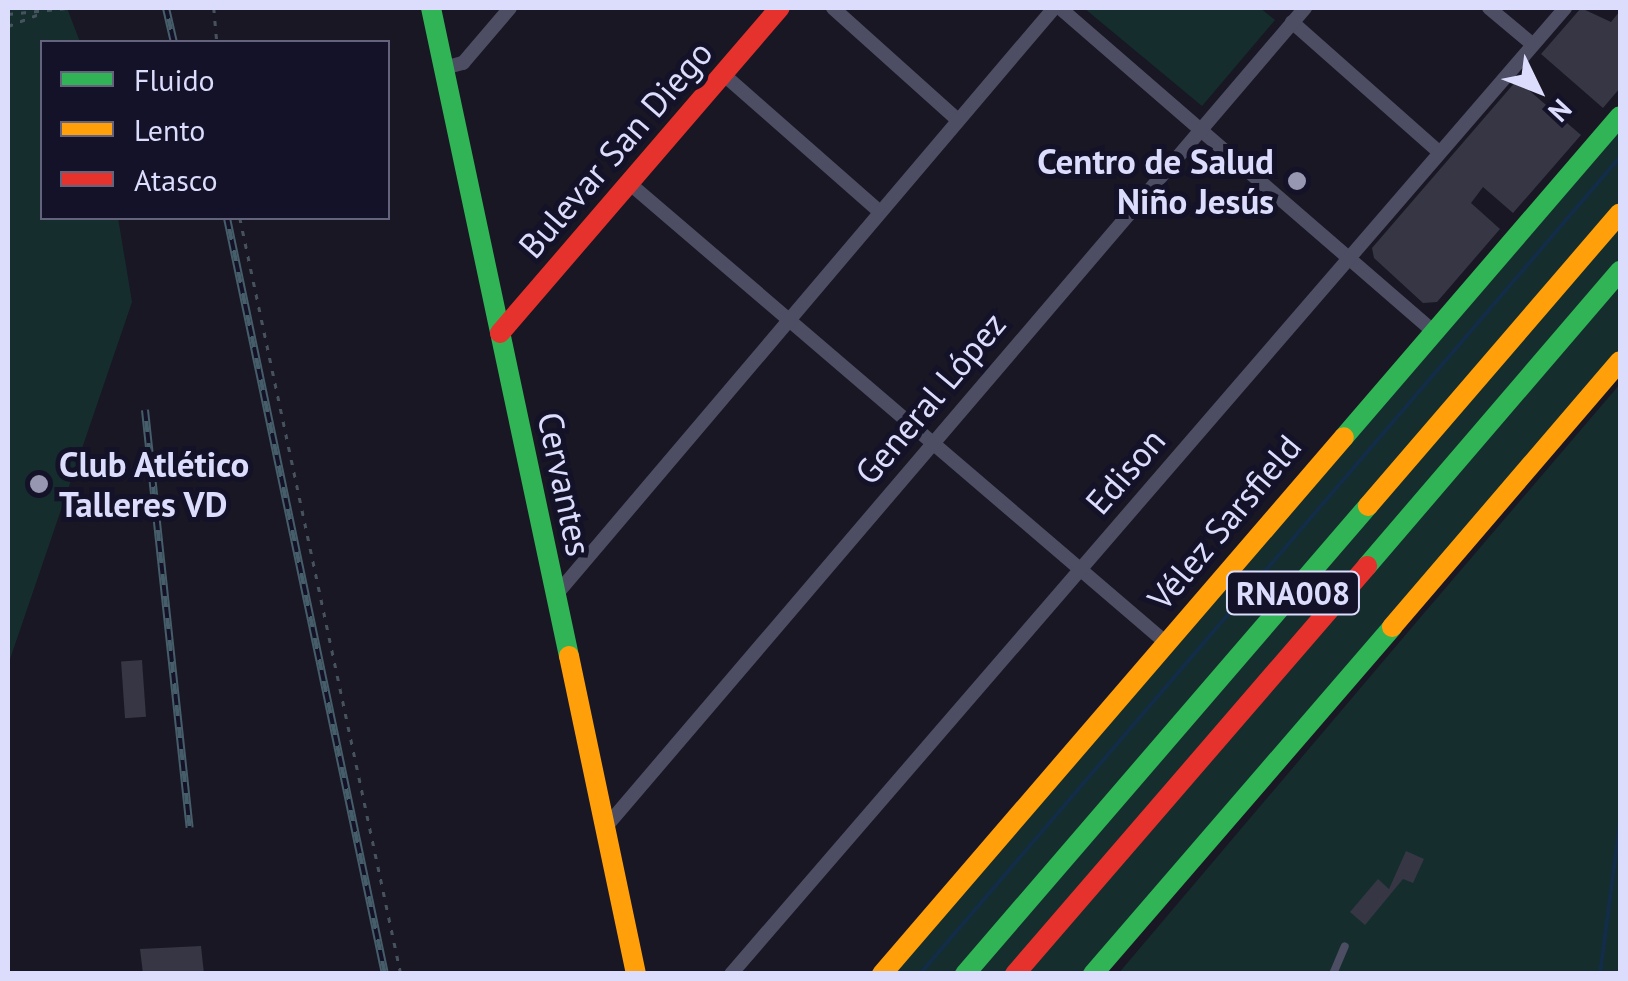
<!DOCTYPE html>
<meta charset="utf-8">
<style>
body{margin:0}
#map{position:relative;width:1628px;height:981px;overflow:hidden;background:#181723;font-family:"PT Sans",sans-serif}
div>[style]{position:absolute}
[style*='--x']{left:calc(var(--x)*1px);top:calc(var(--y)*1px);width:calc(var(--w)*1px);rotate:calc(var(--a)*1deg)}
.green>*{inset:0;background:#152e2d}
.stream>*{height:4px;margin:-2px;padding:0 2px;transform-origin:2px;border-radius:2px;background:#132c48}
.building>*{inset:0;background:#363644;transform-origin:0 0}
.path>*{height:2.5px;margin-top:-1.25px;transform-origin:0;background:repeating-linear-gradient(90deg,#46535e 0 5px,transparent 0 13px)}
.lane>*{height:8px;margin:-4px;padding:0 4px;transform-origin:4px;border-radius:4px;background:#4d4e63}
.street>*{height:14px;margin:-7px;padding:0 7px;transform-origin:7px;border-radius:7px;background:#4d4e63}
.fast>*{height:20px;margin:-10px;padding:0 10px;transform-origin:10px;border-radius:10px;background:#30b455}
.slow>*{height:20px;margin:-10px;padding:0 10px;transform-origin:10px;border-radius:10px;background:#ff9f0a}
.jam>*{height:20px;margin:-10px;padding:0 10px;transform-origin:10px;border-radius:10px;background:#e5322d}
.rail>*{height:8px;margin-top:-4px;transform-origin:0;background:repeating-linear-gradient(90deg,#141228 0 11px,#465d6a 0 22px);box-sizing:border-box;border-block:2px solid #465d6a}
.dots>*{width:28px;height:28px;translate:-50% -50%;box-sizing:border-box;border:5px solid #141228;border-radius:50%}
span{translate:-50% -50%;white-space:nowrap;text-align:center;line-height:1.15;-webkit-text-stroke:10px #141228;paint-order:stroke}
.shield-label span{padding:2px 8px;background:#141228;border:2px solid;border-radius:8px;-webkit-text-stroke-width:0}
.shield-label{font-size:32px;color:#dcdcfd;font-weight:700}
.street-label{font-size:35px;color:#dcdcfd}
.poi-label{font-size:35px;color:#dcdcfd;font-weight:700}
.right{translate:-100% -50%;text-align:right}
.left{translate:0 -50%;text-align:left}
.frame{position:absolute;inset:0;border:10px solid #dcdcfd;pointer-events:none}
.legend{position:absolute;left:40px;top:40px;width:350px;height:180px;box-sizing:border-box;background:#141228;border:2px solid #64637d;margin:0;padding:12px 18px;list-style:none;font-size:30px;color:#dcdcfd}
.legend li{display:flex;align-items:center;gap:20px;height:50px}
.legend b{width:50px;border:2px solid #64637d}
.north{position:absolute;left:1488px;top:40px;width:100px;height:100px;-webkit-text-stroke:8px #141228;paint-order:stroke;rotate:133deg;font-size:28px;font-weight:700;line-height:40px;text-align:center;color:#dcdcfd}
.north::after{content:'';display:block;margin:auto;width:35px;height:45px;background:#dcdcfd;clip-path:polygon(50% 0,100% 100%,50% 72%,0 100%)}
</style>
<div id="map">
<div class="green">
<div style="clip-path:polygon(8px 8px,67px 8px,80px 42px,42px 42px,42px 218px,118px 218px,132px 302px,8px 665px)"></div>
<div style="clip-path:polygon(1084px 8px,1260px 8px,1275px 20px,1202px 106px)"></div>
<div style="clip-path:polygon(1620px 116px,1620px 361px,1093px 973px,882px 974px)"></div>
<div style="clip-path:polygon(1620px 384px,1620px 973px,1118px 974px,1419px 619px)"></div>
</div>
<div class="stream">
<div style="--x:920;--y:974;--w:1076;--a:-49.41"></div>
<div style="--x:1600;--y:974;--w:152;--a:-82.5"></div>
</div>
<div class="building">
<div style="clip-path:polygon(1581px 8px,1611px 22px,1620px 11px,1620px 88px,1603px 108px,1541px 54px)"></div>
<div style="clip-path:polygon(1517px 80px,1581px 135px,1513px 213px,1483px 187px,1471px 203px,1500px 229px,1437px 302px,1423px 303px,1374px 258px,1372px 248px)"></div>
<div style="left:142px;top:660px;width:57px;height:21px;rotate:86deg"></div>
<div style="clip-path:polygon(1406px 851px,1424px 859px,1413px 883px,1403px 879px,1365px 925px,1350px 912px,1378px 879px,1389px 889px)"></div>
<div style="clip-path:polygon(201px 946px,204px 974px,143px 974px,140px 949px)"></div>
</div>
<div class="path">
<div style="--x:214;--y:8;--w:34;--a:85"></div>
<div style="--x:8;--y:14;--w:59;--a:-5.8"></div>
<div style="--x:8;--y:26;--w:33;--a:-21"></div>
<div style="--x:240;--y:218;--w:773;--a:77.98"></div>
</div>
<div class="lane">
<div style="--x:1333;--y:974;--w:30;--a:-67"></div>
</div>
<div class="street">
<div style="--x:833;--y:8;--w:168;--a:41.9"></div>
<div style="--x:1060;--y:8;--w:492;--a:40.9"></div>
<div style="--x:1489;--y:8;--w:56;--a:39.9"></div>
<div style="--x:1292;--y:22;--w:196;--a:41.5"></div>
<div style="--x:444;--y:68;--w:20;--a:-15"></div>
<div style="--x:463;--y:63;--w:72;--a:-49.5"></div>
<div style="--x:723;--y:74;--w:209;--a:41.3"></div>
<div style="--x:629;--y:183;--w:706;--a:40.57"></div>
<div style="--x:555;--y:596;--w:771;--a:-49.68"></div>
<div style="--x:604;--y:829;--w:1080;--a:-49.51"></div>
<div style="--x:731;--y:974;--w:1276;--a:-49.19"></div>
</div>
<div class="fast">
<div style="--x:431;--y:8;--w:663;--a:77.98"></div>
<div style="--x:1344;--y:437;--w:423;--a:-49.3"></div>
<div style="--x:1367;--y:566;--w:389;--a:-49.4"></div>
<div style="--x:965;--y:974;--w:618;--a:-49.27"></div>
<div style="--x:1093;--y:974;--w:458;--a:-49.2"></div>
</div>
<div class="slow">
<div style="--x:1368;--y:506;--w:386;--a:-49.3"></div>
<div style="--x:1392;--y:627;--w:350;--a:-49.4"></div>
<div style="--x:569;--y:656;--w:325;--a:78.1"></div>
<div style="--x:882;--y:974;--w:708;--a:-49.29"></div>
</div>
<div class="jam">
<div style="--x:500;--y:333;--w:429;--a:-49.3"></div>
<div style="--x:1015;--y:974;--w:539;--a:-49.21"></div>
</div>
<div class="rail">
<div style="--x:166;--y:8;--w:35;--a:77"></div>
<div style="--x:227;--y:218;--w:772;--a:78.2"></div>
<div style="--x:145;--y:410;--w:420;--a:83.9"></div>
</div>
<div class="dots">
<div style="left:1297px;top:181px;background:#9797b1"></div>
<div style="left:39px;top:484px;background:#9797b1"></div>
</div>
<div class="shield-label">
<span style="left:1293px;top:593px">RNA008</span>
</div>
<div class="street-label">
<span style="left:615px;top:149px;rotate:-49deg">Bulevar San Diego</span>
<span style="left:930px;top:398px;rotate:-50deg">General López</span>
<span style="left:1125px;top:471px;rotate:-49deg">Edison</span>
<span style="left:565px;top:484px;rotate:78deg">Cervantes</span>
<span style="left:1224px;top:522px;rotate:-50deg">Vélez Sarsfield</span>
</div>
<div class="poi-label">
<span class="right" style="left:1274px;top:181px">Centro de Salud<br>Niño Jesús</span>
<span class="left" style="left:59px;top:484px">Club Atlético<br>Talleres VD</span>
</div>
<div class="frame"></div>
<ul class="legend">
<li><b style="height:12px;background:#30b455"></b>Fluido</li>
<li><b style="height:12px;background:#ff9f0a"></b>Lento</li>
<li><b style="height:12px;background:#e5322d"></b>Atasco</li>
</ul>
<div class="north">N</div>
</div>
